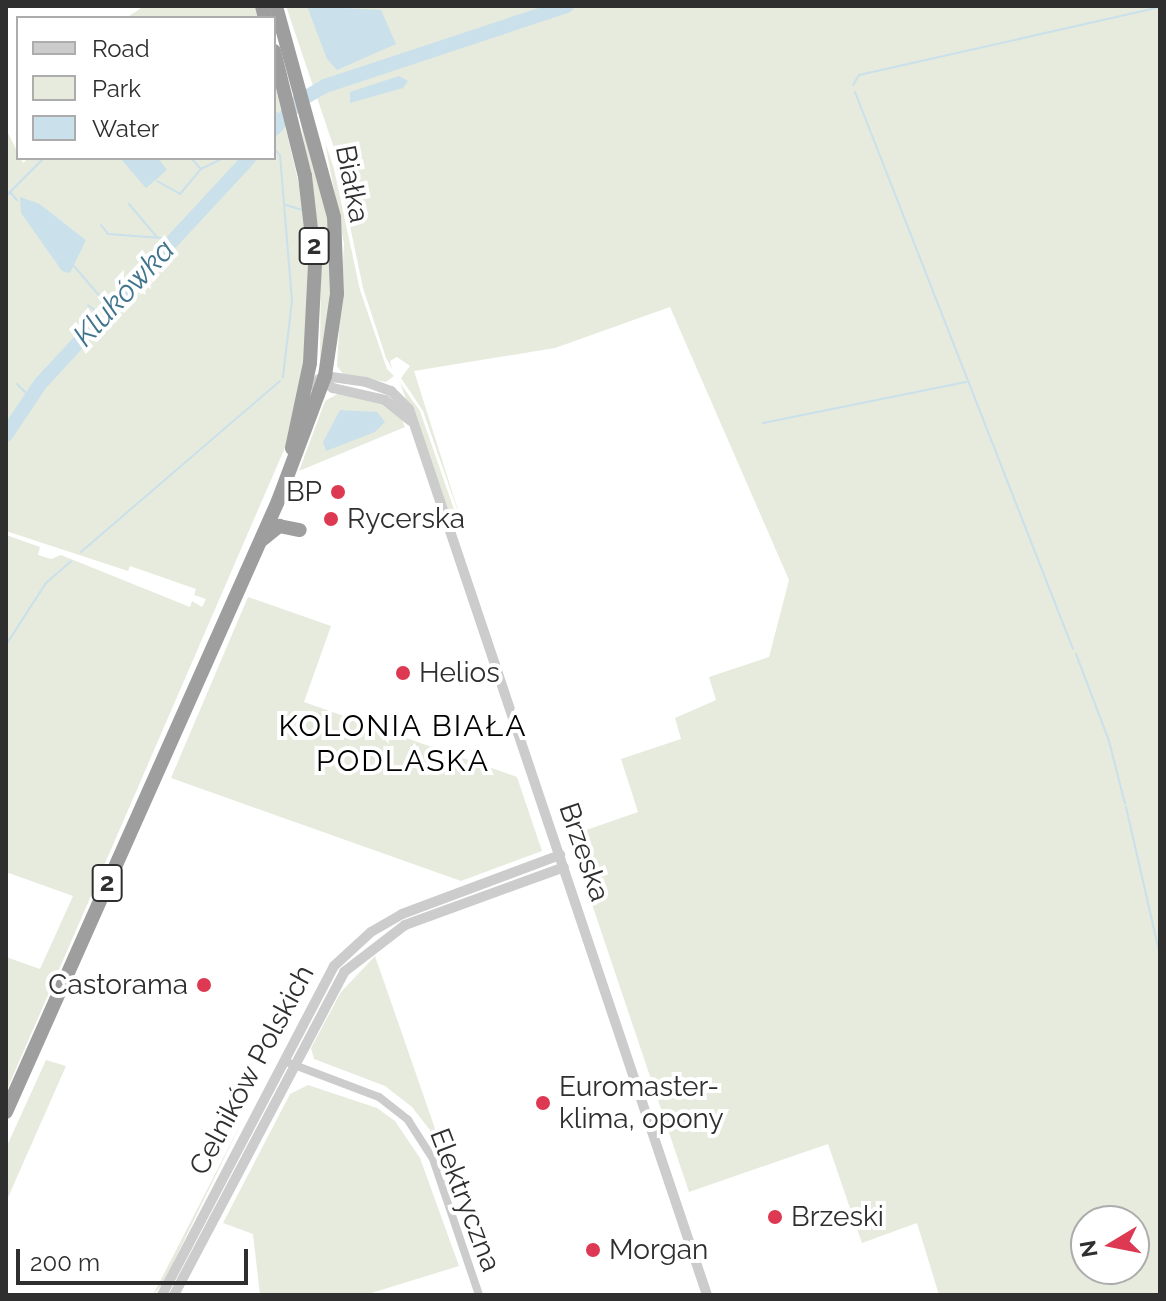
<!DOCTYPE html>
<meta charset="utf-8">
<style>
body{margin:0}
#map{position:relative;width:1166px;height:1301px;overflow:hidden;background:#fff;font-family:Raleway,sans-serif}
div>[style]{position:absolute}
[style*='--x']{left:calc(var(--x)*1px);top:calc(var(--y)*1px);width:calc(var(--w)*1px);rotate:calc(var(--a)*1deg)}
.green>*{inset:0;background:#e6ebdd}
.water>*{inset:0;background:#cae0ea}
.stream>*{height:2px;margin:-1px;padding:0 1px;transform-origin:1px;border-radius:1px;background:#cae0ea}
.river>*{height:14px;margin:-7px;padding:0 7px;transform-origin:7px;border-radius:7px;background:#cae0ea}
.minor>*{height:8px;margin:-4px;padding:0 4px;transform-origin:4px;border-radius:4px;background:#ccc}
.tertiary>*{height:10px;margin:-5px;padding:0 5px;transform-origin:5px;border-radius:5px;background:#ccc}
.trunk>*{height:14px;margin:-7px;padding:0 7px;transform-origin:7px;border-radius:7px;background:#9e9e9e}
.dots>*{width:22px;height:22px;translate:-50% -50%;box-sizing:border-box;border:4px solid #fff;border-radius:50%}
span{translate:-50% -50%;white-space:nowrap;text-align:center;line-height:1.15;-webkit-text-stroke:8px #fff;paint-order:stroke}
.shield-label span{padding:2px 6px;background:#fff;border:2px solid;border-radius:6px;-webkit-text-stroke-width:0}
.shield-label{font-size:26px;color:#2f2f2f;font-weight:700}
.street-label{font-size:28px;color:#2f2f2f}
.poi-label{font-size:28px;color:#2f2f2f}
.right{translate:-100% -50%;text-align:right}
.left{translate:0 -50%;text-align:left}
.water-label{font-size:30px;color:#40758d;font-style:italic}
.neighbourhood-label{font-size:30px;color:#000;letter-spacing:2px}
.frame{position:absolute;inset:0;border:8px solid #2f2f2f;pointer-events:none}
.legend{position:absolute;left:16px;top:16px;width:260px;height:144px;box-sizing:border-box;background:#fff;border:2px solid #acacac;margin:0;padding:10px 14px;list-style:none;font-size:24px;color:#2f2f2f}
.legend li{display:flex;align-items:center;gap:16px;height:40px}
.legend b{width:40px;border:2px solid #acacac}
.north{position:absolute;left:1070px;top:1205px;width:80px;height:80px;box-sizing:border-box;background:#fff;border:2px solid #acacac;border-radius:50%;rotate:260deg;font-size:22px;font-weight:700;line-height:32px;text-align:center;color:#2f2f2f}
.north::after{content:'';display:block;margin:auto;width:28px;height:36px;background:#dd3952;clip-path:polygon(50% 0,100% 100%,50% 72%,0 100%)}
.scale{position:absolute;left:16px;top:1249px;width:232px;height:36px;box-sizing:border-box;border:4px solid #2f2f2f;border-top:0;padding-left:10px;font-size:24px;line-height:28px;white-space:nowrap;color:#2f2f2f;-webkit-text-stroke:6px #fff;paint-order:stroke}
</style>
<div id="map">
<div class="green">
<div style="clip-path:polygon(144px 6px,255px 6px,259px 18px,126px 18px)"></div>
<div style="clip-path:polygon(evenodd,286px 6px,1160px 6px,1160px 1295px,939px 1295px,917px 1223px,862px 1243px,828px 1144px,689px 1192px,569px 836px,638px 812px,621px 759px,681px 739px,675px 718px,716px 700px,709px 677px,769px 657px,789px 580px,670px 307px,555px 348px,414px 371px,462px 523px,423px 411px,401px 378px,410px 366px,397px 357px,390px 361px,392px 369px,386px 358px,363px 288px,333px 145px,286px 6px,1086px 1221px,1134px 1221px,1134px 1269px,1086px 1269px,1086px 1221px)"></div>
<div style="clip-path:polygon(evenodd,274px 80px,308px 222px,309px 341px,287px 443px,6px 1092px,6px 957px,40px 969px,73px 896px,6px 872px,6px 535px,40px 547px,38px 555px,51px 559px,61px 555px,190px 607px,192px 601px,202px 607px,206px 599px,194px 595px,196px 589px,130px 566px,128px 571px,6px 531px,6px 129px,23px 163px,28px 158px,274px 158px,274px 80px,40px 204px,86px 240px,58px 265px,25px 217px,40px 204px)"></div>
<div style="clip-path:polygon(307px 118px,322px 174px,335px 278px,320px 368px,321px 246px,300px 119px)"></div>
<div style="clip-path:polygon(325px 142px,334px 169px,360px 290px,387px 369px,394px 376px,386px 382px,343px 374px,337px 366px,344px 244px)"></div>
<div style="clip-path:polygon(400px 383px,420px 411px,459px 524px,452px 521px)"></div>
<div style="clip-path:polygon(339px 393px,376px 400px,399px 412px,405px 427px,299px 471px,325px 401px)"></div>
<div style="clip-path:polygon(248px 597px,331px 626px,304px 702px,517px 777px,542px 851px,461px 881px,171px 778px)"></div>
<div style="clip-path:polygon(375px 956px,440px 1143px,412px 1107px,385px 1086px,314px 1059px,311px 1048px,341px 992px)"></div>
<div style="clip-path:polygon(46px 1060px,66px 1066px,6px 1202px,6px 1148px)"></div>
<div style="clip-path:polygon(308px 1085px,377px 1108px,395px 1121px,420px 1158px,459px 1266px,365px 1295px,260px 1295px,253px 1234px,223px 1223px,290px 1094px)"></div>
<div style="clip-path:polygon(244px 1117px,163px 1284px,153px 1295px,210px 1184px)"></div>
</div>
<div class="water">
<div style="clip-path:polygon(307px 6px,381px 10px,396px 44px,337px 70px,327px 59px)"></div>
<div style="clip-path:polygon(399px 76px,408px 81px,403px 88px,350px 103px,350px 92px)"></div>
<div style="clip-path:polygon(120px 158px,158px 158px,167px 170px,146px 188px)"></div>
<div style="clip-path:polygon(20px 197px,40px 204px,86px 240px,70px 273px,62px 271px,21px 213px)"></div>
<div style="clip-path:polygon(340px 410px,377px 412px,385px 422px,375px 432px,326px 451px,323px 442px)"></div>
</div>
<div class="stream">
<div style="--x:853;--y:85;--w:12;--a:-59"></div>
<div style="--x:859;--y:75;--w:309;--a:-12.7"></div>
<div style="--x:855;--y:92;--w:598;--a:68.63"></div>
<div style="--x:274;--y:112;--w:11;--a:27"></div>
<div style="--x:274;--y:149;--w:8;--a:45"></div>
<div style="--x:280;--y:155;--w:146;--a:85.3"></div>
<div style="--x:292;--y:301;--w:77;--a:96.8"></div>
<div style="--x:191;--y:158;--w:15;--a:48"></div>
<div style="--x:157;--y:181;--w:26;--a:29"></div>
<div style="--x:180;--y:194;--w:33;--a:-50"></div>
<div style="--x:201;--y:169;--w:25;--a:-26"></div>
<div style="--x:10;--y:192;--w:11;--a:49"></div>
<div style="--x:6;--y:196;--w:54;--a:-45"></div>
<div style="--x:129;--y:204;--w:42;--a:49.8"></div>
<div style="--x:286;--y:205;--w:17;--a:17"></div>
<div style="--x:101;--y:225;--w:11;--a:52"></div>
<div style="--x:108;--y:234;--w:67;--a:4.3"></div>
<div style="--x:73;--y:265;--w:46;--a:49.4"></div>
<div style="--x:103;--y:300;--w:15;--a:0"></div>
<div style="--x:88;--y:305;--w:18;--a:38"></div>
<div style="--x:17;--y:384;--w:18;--a:45"></div>
<div style="--x:763;--y:423;--w:207;--a:-11.4"></div>
<div style="--x:81;--y:552;--w:262;--a:-40.7"></div>
<div style="--x:6;--y:645;--w:74;--a:-57.2"></div>
<div style="--x:46;--y:583;--w:33;--a:-41"></div>
<div style="--x:1076;--y:654;--w:93;--a:69.2"></div>
<div style="--x:1109;--y:741;--w:65;--a:75.7"></div>
<div style="--x:1126;--y:807;--w:152;--a:77.1"></div>
</div>
<div class="river">
<div style="--x:274;--y:129;--w:38;--a:-48"></div>
<div style="--x:299;--y:101;--w:30;--a:-30"></div>
<div style="--x:325;--y:86;--w:255;--a:-18.3"></div>
<div style="--x:6;--y:435;--w:63;--a:-56.1"></div>
<div style="--x:41;--y:383;--w:306;--a:-47.2"></div>
</div>
<div class="minor">
<div style="--x:289;--y:1063;--w:96;--a:20.7"></div>
<div style="--x:379;--y:1097;--w:37;--a:38"></div>
<div style="--x:408;--y:1120;--w:46;--a:57.3"></div>
<div style="--x:433;--y:1159;--w:144;--a:71.3"></div>
</div>
<div class="tertiary">
<div style="--x:319;--y:379;--w:17;--a:33"></div>
<div style="--x:333;--y:388;--w:53;--a:13"></div>
<div style="--x:385;--y:400;--w:33;--a:39"></div>
<div style="--x:306;--y:388;--w:22;--a:-32"></div>
<div style="--x:325;--y:376;--w:41;--a:8.3"></div>
<div style="--x:366;--y:382;--w:27;--a:20"></div>
<div style="--x:391;--y:391;--w:25;--a:45"></div>
<div style="--x:409;--y:409;--w:935;--a:71.41"></div>
<div style="--x:162;--y:1295;--w:371;--a:-62.4"></div>
<div style="--x:334;--y:966;--w:50;--a:-42.6"></div>
<div style="--x:371;--y:932;--w:36;--a:-30"></div>
<div style="--x:402;--y:914;--w:169;--a:-20.5"></div>
<div style="--x:174;--y:1295;--w:365;--a:-62.2"></div>
<div style="--x:344;--y:972;--w:77;--a:-37.6"></div>
<div style="--x:405;--y:925;--w:169;--a:-20"></div>
</div>
<div class="trunk">
<div style="--x:262;--y:6;--w:12;--a:76"></div>
<div style="--x:274;--y:51;--w:129;--a:76.1"></div>
<div style="--x:305;--y:176;--w:89;--a:83.5"></div>
<div style="--x:315;--y:264;--w:99;--a:92.9"></div>
<div style="--x:310;--y:363;--w:87;--a:102"></div>
<div style="--x:263;--y:539;--w:21;--a:-39"></div>
<div style="--x:279;--y:526;--w:21;--a:11"></div>
<div style="--x:6;--y:1112;--w:669;--a:-66"></div>
<div style="--x:278;--y:501;--w:134;--a:-69.4"></div>
<div style="--x:325;--y:376;--w:83;--a:-81.7"></div>
<div style="--x:337;--y:294;--w:77;--a:-92.2"></div>
<div style="--x:334;--y:217;--w:219;--a:-105.4"></div>
</div>
<div class="dots">
<div style="left:338px;top:492px;background:#dd3952"></div>
<div style="left:331px;top:519px;background:#dd3952"></div>
<div style="left:403px;top:673px;background:#dd3952"></div>
<div style="left:204px;top:985px;background:#dd3952"></div>
<div style="left:543px;top:1103px;background:#dd3952"></div>
<div style="left:775px;top:1217px;background:#dd3952"></div>
<div style="left:593px;top:1250px;background:#dd3952"></div>
</div>
<div class="shield-label">
<span style="left:314px;top:246px">2</span>
<span style="left:107px;top:883px">2</span>
</div>
<div class="street-label">
<span style="left:352px;top:184px;rotate:79deg">Białka</span>
<span style="left:584px;top:852px;rotate:71deg">Brzeska</span>
<span style="left:252px;top:1070px;rotate:-62deg">Celników Polskich</span>
<span style="left:465px;top:1200px;rotate:69deg">Elektryczna</span>
</div>
<div class="poi-label">
<span class="right" style="left:322px;top:492px">BP</span>
<span class="left" style="left:347px;top:519px">Rycerska</span>
<span class="left" style="left:419px;top:673px">Helios</span>
<span class="right" style="left:188px;top:985px">Castorama</span>
<span class="left" style="left:559px;top:1103px">Euromaster-<br>klima, opony</span>
<span class="left" style="left:791px;top:1217px">Brzeski</span>
<span class="left" style="left:609px;top:1250px">Morgan</span>
</div>
<div class="water-label">
<span style="left:124px;top:293px;rotate:-47deg">Klukówka</span>
</div>
<div class="neighbourhood-label">
<span style="left:403px;top:743px">KOLONIA BIAŁA<br>PODLASKA</span>
</div>
<div class="frame"></div>
<ul class="legend">
<li><b style="height:10px;background:#ccc"></b>Road</li>
<li><b style="height:22px;background:#e6ebdd"></b>Park</li>
<li><b style="height:22px;background:#cae0ea"></b>Water</li>
</ul>
<div class="north">N</div>
<div class="scale">200 m</div>
</div>
